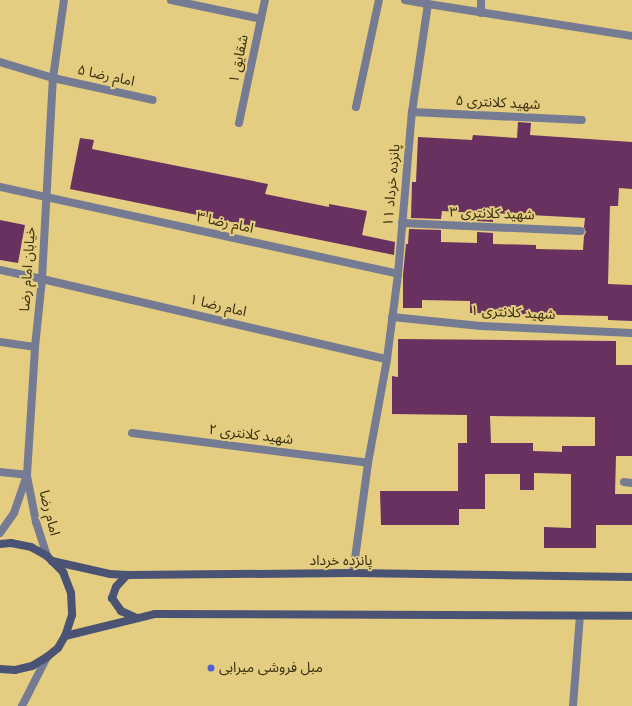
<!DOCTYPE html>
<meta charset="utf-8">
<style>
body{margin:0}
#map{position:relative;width:632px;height:706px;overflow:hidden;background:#e4cd80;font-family:Spectral,"Noto Sans Arabic",serif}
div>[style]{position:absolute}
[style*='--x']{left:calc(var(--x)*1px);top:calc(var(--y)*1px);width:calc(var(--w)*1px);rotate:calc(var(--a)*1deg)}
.building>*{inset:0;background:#68315f}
.minor>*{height:8px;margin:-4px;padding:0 4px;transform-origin:4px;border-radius:4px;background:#757b92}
.tertiary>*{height:8px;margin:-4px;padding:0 4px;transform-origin:4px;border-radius:4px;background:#757b92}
.secondary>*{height:8px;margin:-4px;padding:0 4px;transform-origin:4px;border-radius:4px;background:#4b5374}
.dots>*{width:11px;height:11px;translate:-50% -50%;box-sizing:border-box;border:2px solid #e4cd80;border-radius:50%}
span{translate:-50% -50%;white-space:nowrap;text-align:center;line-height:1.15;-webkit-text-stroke:4px #e4cd80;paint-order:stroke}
.street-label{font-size:14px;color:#362d0c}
.poi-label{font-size:14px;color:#362d0c}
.left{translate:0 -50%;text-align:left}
</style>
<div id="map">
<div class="building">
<div style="clip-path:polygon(518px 122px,531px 123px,530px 135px,632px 142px,632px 189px,619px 188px,618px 206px,610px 206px,608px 284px,632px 285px,632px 321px,608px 320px,608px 316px,470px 313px,470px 301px,422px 300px,422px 308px,403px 308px,403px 275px,406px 244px,408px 244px,409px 229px,441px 230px,441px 242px,477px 243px,477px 232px,493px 233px,493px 244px,536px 245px,536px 249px,583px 250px,584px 236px,586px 232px,584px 227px,585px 218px,493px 213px,493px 222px,477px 221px,477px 213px,442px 211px,441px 219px,411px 218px,412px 182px,416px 182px,418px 137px,472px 140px,473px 135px,517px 138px)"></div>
<div style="clip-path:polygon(80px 138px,94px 140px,92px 149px,268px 184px,265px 194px,329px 207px,329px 204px,367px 211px,362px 235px,395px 242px,394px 255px,70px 189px)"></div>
<div style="clip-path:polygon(0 220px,25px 225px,18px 263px,0 260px)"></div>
<div style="clip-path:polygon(evenodd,398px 339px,616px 341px,616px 365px,632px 365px,632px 456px,616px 456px,615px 494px,632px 494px,632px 525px,596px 525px,596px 548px,544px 548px,544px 527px,571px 528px,571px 474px,534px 473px,534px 490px,520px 490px,520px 474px,485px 474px,485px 509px,459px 509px,459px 525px,381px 525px,380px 491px,458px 491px,458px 443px,467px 443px,467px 415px,392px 414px,392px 376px,398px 377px,398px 339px,490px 416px,595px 417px,595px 446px,562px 446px,562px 452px,533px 451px,533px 443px,491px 443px,490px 416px)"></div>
</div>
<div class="minor">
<div style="--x:171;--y:0;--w:92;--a:11.9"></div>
<div style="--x:405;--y:0;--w:23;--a:10"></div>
<div style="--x:481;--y:13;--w:13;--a:-90"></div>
<div style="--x:0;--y:62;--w:55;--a:16.8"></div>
<div style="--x:53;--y:78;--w:102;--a:12.4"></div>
<div style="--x:356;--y:107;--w:109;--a:-77.9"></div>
<div style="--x:412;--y:112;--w:170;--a:2.7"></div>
<div style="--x:239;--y:123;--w:126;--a:-78.1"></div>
<div style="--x:0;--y:187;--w:407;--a:12.3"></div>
<div style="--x:402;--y:223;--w:179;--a:2.6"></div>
<div style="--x:0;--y:270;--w:43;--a:12.1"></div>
<div style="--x:42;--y:279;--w:354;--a:13.1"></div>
<div style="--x:392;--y:317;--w:89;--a:5.8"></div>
<div style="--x:481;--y:326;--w:151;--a:2.7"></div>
<div style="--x:0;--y:342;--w:35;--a:8"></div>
<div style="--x:132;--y:433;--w:238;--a:7.2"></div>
<div style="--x:0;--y:472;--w:27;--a:6"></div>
<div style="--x:624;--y:482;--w:8;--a:7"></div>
<div style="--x:353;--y:573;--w:111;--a:-82.2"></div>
<div style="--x:368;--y:463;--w:106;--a:-79.6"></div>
<div style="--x:387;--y:359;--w:86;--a:-82.6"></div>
<div style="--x:398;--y:274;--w:163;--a:-85.1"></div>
<div style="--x:412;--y:112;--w:109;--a:-81.6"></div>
<div style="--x:428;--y:4;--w:206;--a:8.9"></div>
<div style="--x:573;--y:706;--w:90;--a:-85.6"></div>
</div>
<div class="tertiary">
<div style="--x:27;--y:476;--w:47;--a:78.9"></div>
<div style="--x:36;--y:522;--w:36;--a:72"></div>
<div style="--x:0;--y:533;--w:24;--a:-55"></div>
<div style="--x:14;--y:513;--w:40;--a:-71.1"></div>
<div style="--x:27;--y:475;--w:128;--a:-86.4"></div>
<div style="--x:35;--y:347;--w:68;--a:-84.1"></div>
<div style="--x:42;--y:279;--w:201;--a:-86.9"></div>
<div style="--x:53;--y:78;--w:79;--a:-82"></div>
<div style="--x:22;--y:706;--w:55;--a:-63"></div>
</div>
<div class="secondary">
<div style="--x:0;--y:544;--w:11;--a:-5"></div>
<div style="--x:11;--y:543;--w:20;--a:11"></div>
<div style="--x:31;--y:547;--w:18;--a:29"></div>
<div style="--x:47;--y:556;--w:23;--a:45"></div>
<div style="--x:63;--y:572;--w:22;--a:69"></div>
<div style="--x:71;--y:593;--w:22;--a:87"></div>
<div style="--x:72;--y:615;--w:22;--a:108"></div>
<div style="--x:65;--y:636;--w:14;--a:120"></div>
<div style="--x:58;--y:648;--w:14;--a:141"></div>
<div style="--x:47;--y:657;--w:17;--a:149"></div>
<div style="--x:32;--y:666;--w:17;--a:167"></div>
<div style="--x:15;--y:670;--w:15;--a:-176"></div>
<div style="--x:52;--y:561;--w:59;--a:12.6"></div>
<div style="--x:110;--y:574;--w:17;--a:3"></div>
<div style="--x:127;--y:575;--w:226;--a:-0.5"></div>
<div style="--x:353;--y:573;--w:279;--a:0.8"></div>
<div style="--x:127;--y:575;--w:16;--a:133"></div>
<div style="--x:116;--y:587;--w:12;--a:110"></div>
<div style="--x:112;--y:598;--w:16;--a:55"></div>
<div style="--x:121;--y:611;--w:17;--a:24"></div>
<div style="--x:65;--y:636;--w:93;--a:-13.7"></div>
<div style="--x:155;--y:614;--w:477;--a:0.2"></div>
</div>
<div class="dots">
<div style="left:211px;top:668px;background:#4f5ed3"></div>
</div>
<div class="street-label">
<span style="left:239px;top:59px;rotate:-78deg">شقایق ۱</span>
<span style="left:106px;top:76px;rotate:12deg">امام رضا ۵</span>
<span style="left:498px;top:103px;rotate:3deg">شهید کلانتری ۵</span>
<span style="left:392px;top:185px;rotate:-85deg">پانزده خرداد ۱۱</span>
<span style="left:492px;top:214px;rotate:2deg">شهید کلانتری ۳</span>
<span style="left:225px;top:223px;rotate:12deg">امام رضا ۳</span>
<span style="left:28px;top:269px;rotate:-86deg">خیابان امام رضا</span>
<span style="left:218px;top:306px;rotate:13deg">امام رضا ۱</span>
<span style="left:513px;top:313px;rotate:3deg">شهید کلانتری ۱</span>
<span style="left:251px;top:435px;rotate:7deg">شهید کلانتری ۲</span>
<span style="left:49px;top:513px;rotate:76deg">امام رضا</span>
<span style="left:341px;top:561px">پانزده خرداد</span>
</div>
<div class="poi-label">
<span class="left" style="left:219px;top:668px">مبل فروشی میرابی</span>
</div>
</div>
